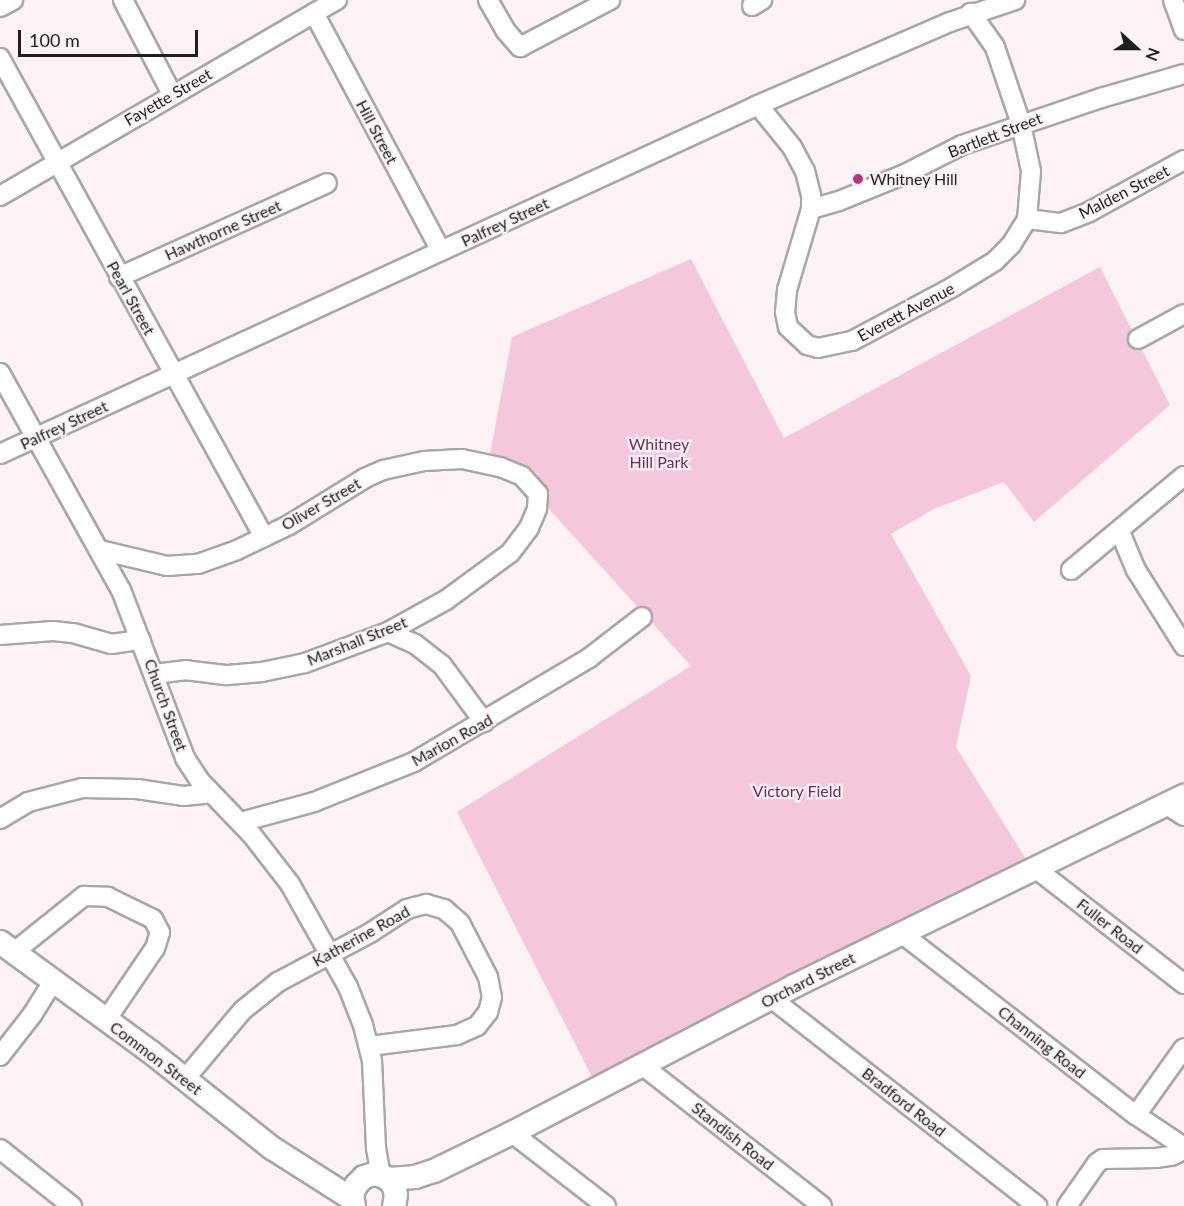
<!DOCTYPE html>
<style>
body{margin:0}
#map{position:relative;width:1184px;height:1206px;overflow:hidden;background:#faf2f5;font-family:Lato,sans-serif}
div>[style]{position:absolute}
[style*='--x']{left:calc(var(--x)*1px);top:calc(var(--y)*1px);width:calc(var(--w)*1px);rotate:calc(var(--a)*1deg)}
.green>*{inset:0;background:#f5c7da}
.roads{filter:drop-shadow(2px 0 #aca5a7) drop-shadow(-2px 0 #aca5a7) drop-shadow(0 2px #aca5a7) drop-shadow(0 -2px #aca5a7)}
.minor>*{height:18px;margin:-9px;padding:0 9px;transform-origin:9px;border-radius:9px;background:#fff}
.major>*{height:22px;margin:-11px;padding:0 11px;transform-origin:11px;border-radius:11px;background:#fff}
.dots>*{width:16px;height:16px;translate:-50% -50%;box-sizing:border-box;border:3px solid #faf2f5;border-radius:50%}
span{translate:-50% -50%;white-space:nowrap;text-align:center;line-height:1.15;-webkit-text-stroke:4.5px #faf2f5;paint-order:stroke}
.street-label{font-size:16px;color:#211e1f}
.poi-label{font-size:16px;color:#211e1f}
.left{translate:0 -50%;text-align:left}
.park-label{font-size:16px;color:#752a50}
.north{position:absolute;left:1106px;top:18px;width:60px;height:60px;-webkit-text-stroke:4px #faf2f5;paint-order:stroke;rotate:111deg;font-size:16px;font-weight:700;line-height:24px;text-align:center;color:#211e1f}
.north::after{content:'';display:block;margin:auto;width:21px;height:27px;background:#211e1f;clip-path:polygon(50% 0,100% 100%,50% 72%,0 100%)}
.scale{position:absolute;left:18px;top:30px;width:180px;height:27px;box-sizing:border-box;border:3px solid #211e1f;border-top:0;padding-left:8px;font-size:18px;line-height:21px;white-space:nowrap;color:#211e1f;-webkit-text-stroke:4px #faf2f5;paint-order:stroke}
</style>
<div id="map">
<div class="green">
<div style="clip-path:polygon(691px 259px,784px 438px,1100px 267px,1170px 405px,1034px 522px,1004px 482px,934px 509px,891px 534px,971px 676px,956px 747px,1026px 859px,855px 942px,593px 1079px,457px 812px,691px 666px,548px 508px,546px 489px,537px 474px,525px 465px,490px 454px,512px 337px)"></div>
</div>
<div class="roads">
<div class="minor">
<div style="--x:123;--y:0;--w:106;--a:62.5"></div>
<div style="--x:488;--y:0;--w:34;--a:60"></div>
<div style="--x:505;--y:30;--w:23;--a:49"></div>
<div style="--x:520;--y:47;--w:102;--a:-27.6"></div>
<div style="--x:1173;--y:0;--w:32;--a:70"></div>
<div style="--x:752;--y:6;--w:12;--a:-31"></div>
<div style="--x:0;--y:7;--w:15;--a:-28"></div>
<div style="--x:314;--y:13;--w:270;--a:61.9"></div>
<div style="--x:0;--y:58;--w:547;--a:61.14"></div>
<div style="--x:758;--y:105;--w:54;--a:51"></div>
<div style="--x:792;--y:147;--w:27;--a:62"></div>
<div style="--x:805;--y:171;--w:25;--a:76"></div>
<div style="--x:811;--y:195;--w:14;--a:90"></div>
<div style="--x:811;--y:209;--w:84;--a:106.5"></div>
<div style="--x:787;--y:290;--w:22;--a:95"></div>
<div style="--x:785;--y:312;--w:15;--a:79"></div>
<div style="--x:788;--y:327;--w:26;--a:43"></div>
<div style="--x:807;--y:345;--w:11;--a:15"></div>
<div style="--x:818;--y:348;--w:35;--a:-12"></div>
<div style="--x:852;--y:341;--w:112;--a:-28.2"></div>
<div style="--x:951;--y:288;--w:52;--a:-31.5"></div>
<div style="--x:995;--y:261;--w:23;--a:-45"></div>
<div style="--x:1011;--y:245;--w:31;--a:-58"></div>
<div style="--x:1027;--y:219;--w:48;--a:-85.2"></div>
<div style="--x:1031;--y:171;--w:48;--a:-102"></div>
<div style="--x:1021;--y:124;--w:81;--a:-108.7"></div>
<div style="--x:995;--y:47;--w:42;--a:-125.2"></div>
<div style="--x:0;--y:196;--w:390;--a:-30.2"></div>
<div style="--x:811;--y:209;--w:29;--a:-16"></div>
<div style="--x:839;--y:201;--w:71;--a:-22.2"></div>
<div style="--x:905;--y:174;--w:64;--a:-27"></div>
<div style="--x:962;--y:145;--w:147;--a:-18.7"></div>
<div style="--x:1101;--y:98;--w:86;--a:-16.1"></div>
<div style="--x:1027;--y:219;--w:34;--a:7"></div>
<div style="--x:1061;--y:223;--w:30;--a:-21"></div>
<div style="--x:1089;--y:212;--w:108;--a:-28.7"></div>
<div style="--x:119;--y:277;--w:228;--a:-24.3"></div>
<div style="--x:1138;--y:339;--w:52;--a:-28.5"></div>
<div style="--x:0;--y:373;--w:248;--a:60.9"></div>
<div style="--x:121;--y:590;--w:180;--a:69.1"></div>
<div style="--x:185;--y:758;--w:27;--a:57"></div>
<div style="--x:200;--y:781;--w:75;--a:46.1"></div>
<div style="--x:252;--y:835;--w:62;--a:52.2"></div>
<div style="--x:290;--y:884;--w:118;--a:60.6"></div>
<div style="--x:348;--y:987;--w:41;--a:68.5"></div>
<div style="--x:363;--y:1025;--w:36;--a:76"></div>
<div style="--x:372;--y:1060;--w:88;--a:87.4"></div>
<div style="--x:376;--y:1148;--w:28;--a:80"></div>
<div style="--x:0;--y:454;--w:834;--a:-24.72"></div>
<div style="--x:758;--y:105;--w:209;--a:-23.4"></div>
<div style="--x:950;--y:22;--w:69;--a:-18.7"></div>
<div style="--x:1120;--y:532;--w:41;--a:67.2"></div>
<div style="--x:1136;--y:570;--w:90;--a:57.7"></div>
<div style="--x:100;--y:550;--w:69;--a:13.4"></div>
<div style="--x:167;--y:566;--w:31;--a:-4"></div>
<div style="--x:198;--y:564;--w:41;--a:-19.7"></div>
<div style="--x:237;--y:550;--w:58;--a:-25.7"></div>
<div style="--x:289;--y:525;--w:89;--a:-31.7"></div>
<div style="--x:365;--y:478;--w:20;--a:-24"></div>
<div style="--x:383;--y:470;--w:42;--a:-12.4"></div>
<div style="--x:424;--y:461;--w:38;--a:-3"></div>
<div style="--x:462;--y:459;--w:39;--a:12"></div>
<div style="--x:500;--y:467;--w:24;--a:22"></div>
<div style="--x:522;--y:476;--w:24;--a:48"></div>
<div style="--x:538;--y:494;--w:15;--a:94"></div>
<div style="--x:537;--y:509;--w:21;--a:113"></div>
<div style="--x:529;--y:528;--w:31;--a:127"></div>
<div style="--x:510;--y:553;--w:79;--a:143.7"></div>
<div style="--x:446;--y:600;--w:66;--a:151.1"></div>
<div style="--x:388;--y:632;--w:89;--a:159.5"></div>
<div style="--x:305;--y:663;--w:44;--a:168.2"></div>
<div style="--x:262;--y:672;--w:37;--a:175"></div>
<div style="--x:225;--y:675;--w:38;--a:-173"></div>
<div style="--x:187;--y:670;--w:33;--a:173"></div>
<div style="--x:1071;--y:570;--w:147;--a:-39.8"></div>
<div style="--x:388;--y:632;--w:30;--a:24"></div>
<div style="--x:415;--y:644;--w:34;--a:38"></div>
<div style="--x:442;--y:665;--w:71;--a:53.6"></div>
<div style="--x:0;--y:635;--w:53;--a:-4.3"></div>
<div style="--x:53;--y:631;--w:20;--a:6"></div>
<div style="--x:73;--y:633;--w:40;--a:16"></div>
<div style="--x:111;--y:644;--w:30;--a:-8"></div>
<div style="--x:1167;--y:805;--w:20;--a:33"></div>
<div style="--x:0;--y:819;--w:33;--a:-31"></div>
<div style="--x:28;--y:802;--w:56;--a:-14.5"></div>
<div style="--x:82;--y:788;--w:55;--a:1"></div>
<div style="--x:137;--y:789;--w:48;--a:8.5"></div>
<div style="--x:184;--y:796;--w:27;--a:-6"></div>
<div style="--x:241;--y:822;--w:76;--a:-15.3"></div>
<div style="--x:314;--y:802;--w:108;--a:-21.8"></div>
<div style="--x:414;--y:762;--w:204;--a:-30.7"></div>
<div style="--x:589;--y:658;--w:67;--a:-37.7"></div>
<div style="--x:1035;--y:868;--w:189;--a:37.9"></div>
<div style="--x:901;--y:933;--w:297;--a:37.8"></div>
<div style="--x:1136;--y:1115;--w:58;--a:33.7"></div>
<div style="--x:14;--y:952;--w:90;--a:-38.7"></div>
<div style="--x:84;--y:896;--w:24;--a:2"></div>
<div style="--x:108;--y:897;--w:50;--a:26.1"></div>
<div style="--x:153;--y:919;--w:15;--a:62"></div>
<div style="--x:160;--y:932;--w:17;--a:107"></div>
<div style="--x:155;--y:948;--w:87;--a:124.2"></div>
<div style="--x:771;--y:998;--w:338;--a:38"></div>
<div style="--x:0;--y:1056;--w:52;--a:-52"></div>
<div style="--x:32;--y:1015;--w:39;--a:-58"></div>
<div style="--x:643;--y:1066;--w:227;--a:38"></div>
<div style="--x:185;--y:1079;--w:90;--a:-50"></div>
<div style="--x:243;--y:1010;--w:45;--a:-38.7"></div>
<div style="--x:278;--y:982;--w:104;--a:-28"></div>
<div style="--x:370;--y:933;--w:44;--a:-33"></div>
<div style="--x:407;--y:909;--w:20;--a:-15"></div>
<div style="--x:426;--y:904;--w:19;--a:16"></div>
<div style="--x:444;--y:909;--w:21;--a:41"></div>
<div style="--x:460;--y:923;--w:61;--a:62.6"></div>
<div style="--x:488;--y:977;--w:20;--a:79"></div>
<div style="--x:492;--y:997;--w:16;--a:105"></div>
<div style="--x:488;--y:1012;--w:18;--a:128"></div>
<div style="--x:477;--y:1026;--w:22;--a:156"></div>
<div style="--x:457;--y:1035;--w:88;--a:172.8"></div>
<div style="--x:1136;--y:1115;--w:82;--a:-54.4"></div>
<div style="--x:512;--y:1133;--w:119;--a:37.8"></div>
<div style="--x:0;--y:1149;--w:92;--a:38.4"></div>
<div style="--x:1067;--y:1206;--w:52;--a:-55.1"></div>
<div style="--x:1097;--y:1163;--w:7;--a:-34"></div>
<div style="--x:1103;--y:1159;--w:53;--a:-1.1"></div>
<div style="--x:1156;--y:1158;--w:15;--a:-8"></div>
<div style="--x:1171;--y:1156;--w:14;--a:-25"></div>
</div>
<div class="major">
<div style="--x:0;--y:942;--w:188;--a:36.1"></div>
<div style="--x:152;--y:1053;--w:153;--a:38.4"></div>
<div style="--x:272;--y:1148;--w:95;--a:32.5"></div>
<div style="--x:388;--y:1179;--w:27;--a:-4"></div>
<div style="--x:415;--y:1177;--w:20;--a:-18"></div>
<div style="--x:434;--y:1171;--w:87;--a:-26"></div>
<div style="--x:512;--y:1133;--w:318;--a:-27.5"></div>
<div style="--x:794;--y:986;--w:434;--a:-26"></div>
<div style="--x:354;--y:1206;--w:11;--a:-100"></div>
<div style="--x:352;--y:1195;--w:11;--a:-68"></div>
<div style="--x:356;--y:1185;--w:11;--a:-45"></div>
<div style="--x:364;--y:1177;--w:10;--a:-17"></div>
<div style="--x:374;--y:1174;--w:11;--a:15"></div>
<div style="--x:385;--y:1177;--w:11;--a:41"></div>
<div style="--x:393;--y:1184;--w:11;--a:75"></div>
<div style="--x:396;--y:1195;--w:11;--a:100"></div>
</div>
</div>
<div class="dots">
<div style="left:858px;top:179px;background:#b8357c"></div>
</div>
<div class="street-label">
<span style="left:168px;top:97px;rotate:-30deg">Fayette Street</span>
<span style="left:377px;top:132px;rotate:62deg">Hill Street</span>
<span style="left:995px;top:135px;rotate:-21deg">Bartlett Street</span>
<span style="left:1124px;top:192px;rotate:-27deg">Malden Street</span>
<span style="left:505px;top:222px;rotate:-25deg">Palfrey Street</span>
<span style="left:223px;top:230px;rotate:-24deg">Hawthorne Street</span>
<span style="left:131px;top:298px;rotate:61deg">Pearl Street</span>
<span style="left:906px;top:312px;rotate:-28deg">Everett Avenue</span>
<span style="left:64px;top:425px;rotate:-25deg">Palfrey Street</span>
<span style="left:321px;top:504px;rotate:-30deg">Oliver Street</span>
<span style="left:357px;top:641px;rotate:-22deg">Marshall Street</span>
<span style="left:166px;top:705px;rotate:70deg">Church Street</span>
<span style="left:452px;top:740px;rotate:-29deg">Marion Road</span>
<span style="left:1110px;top:926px;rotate:38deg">Fuller Road</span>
<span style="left:361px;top:936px;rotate:-29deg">Katherine Road</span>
<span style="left:808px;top:980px;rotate:-27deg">Orchard Street</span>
<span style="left:1042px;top:1042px;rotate:38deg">Channing Road</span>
<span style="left:156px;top:1058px;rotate:37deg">Common Street</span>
<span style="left:904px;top:1102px;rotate:38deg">Bradford Road</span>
<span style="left:733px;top:1136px;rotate:38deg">Standish Road</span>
</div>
<div class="poi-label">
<span class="left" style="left:870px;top:179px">Whitney Hill</span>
</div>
<div class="park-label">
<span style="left:659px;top:453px">Whitney<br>Hill Park</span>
<span style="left:797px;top:791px">Victory Field</span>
</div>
<div class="north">N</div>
<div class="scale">100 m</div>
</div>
